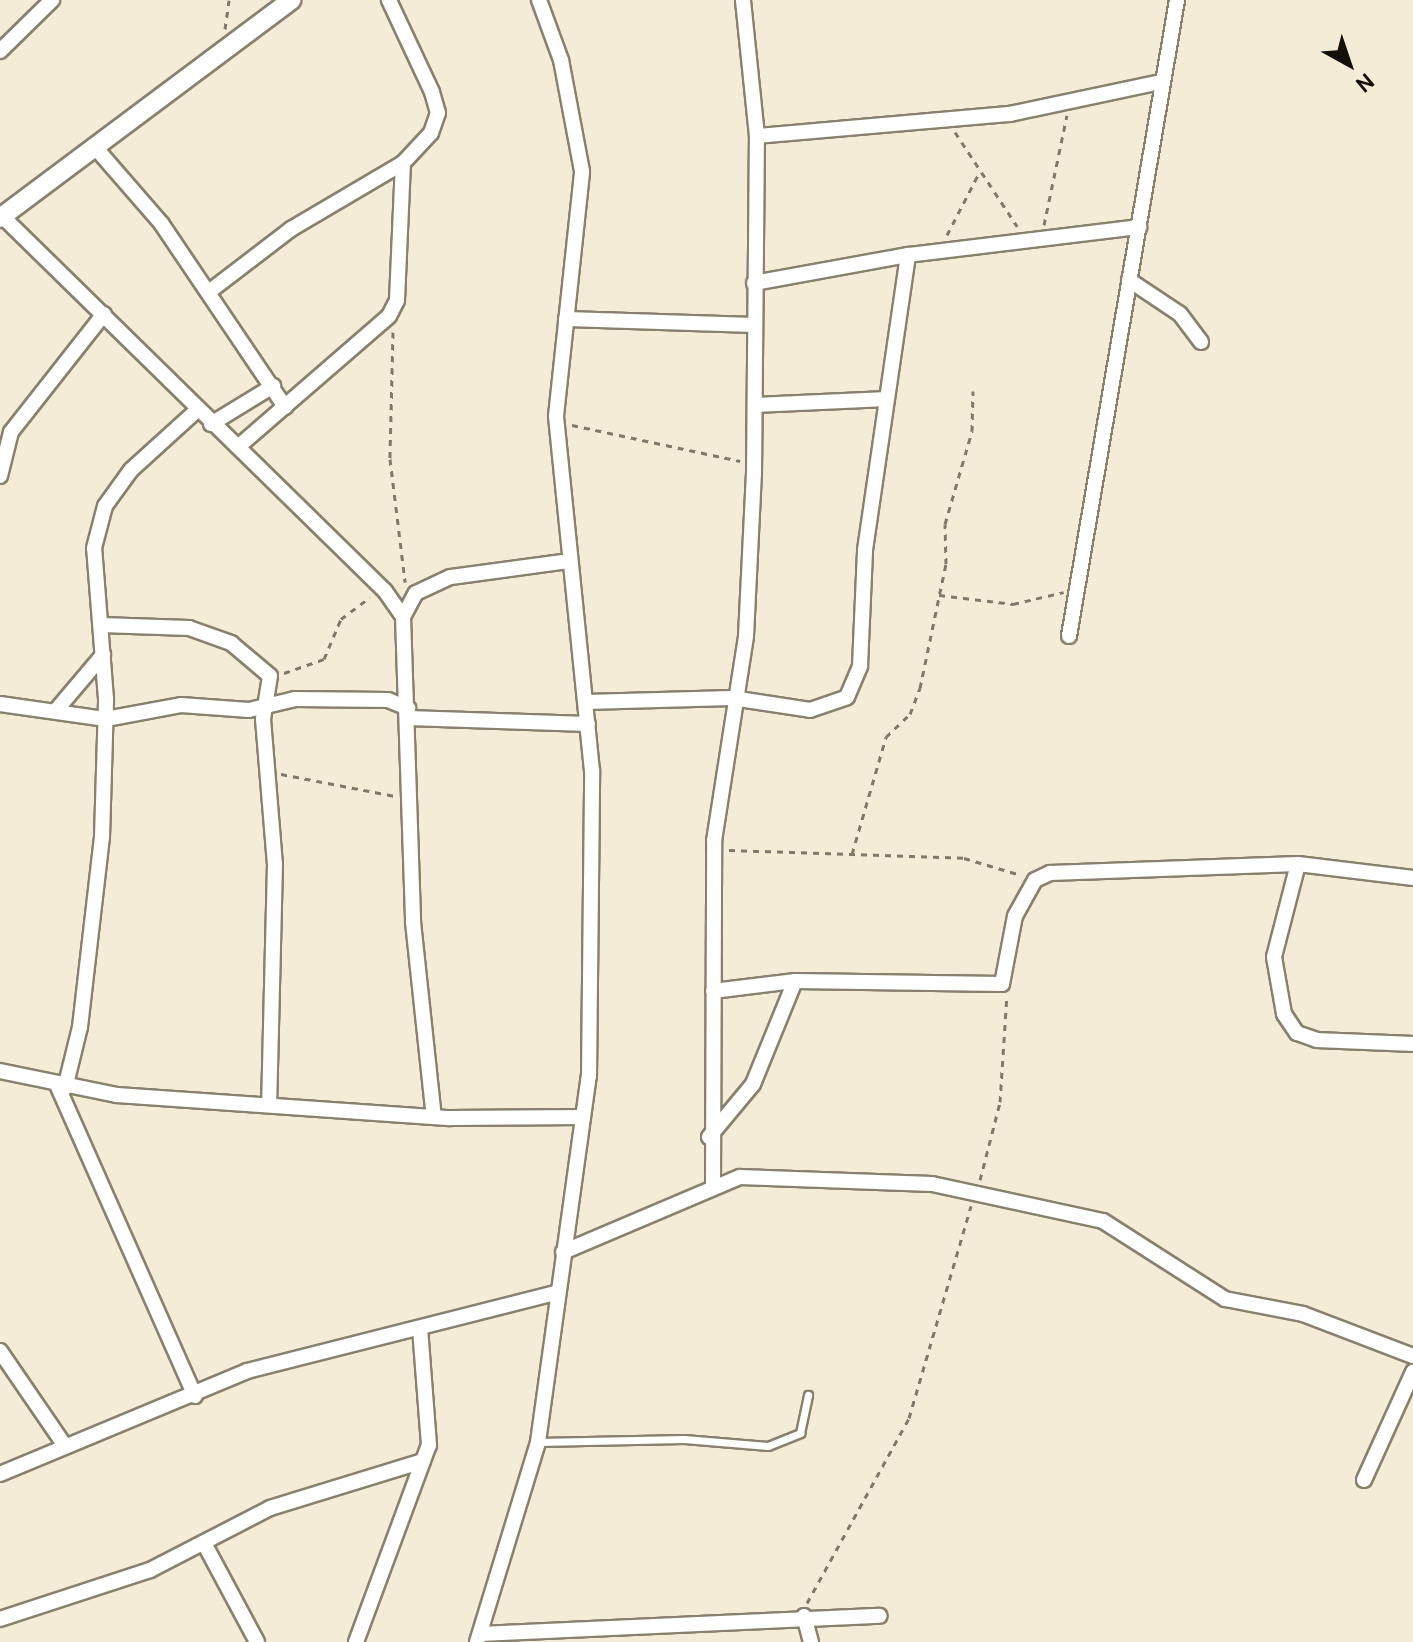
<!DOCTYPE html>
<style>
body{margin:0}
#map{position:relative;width:1413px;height:1642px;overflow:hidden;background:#f5ecd7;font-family:Cabin,sans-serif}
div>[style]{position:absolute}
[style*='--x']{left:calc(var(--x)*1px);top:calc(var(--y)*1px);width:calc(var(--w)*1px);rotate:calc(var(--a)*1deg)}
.path>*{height:3px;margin-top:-1.5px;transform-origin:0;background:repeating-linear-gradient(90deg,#7f796b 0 6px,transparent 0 12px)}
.roads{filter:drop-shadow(2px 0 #88816d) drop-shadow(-2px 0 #88816d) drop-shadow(0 2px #88816d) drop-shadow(0 -2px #88816d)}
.lane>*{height:7px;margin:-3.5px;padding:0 3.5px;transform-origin:3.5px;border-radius:3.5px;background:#fff}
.street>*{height:14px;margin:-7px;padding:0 7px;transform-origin:7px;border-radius:7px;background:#fff}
.secondary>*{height:18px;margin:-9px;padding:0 9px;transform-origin:9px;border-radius:9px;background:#fff}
span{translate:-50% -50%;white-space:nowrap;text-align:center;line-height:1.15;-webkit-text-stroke:6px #f5ecd7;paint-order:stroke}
.north{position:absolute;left:1309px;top:24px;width:80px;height:80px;-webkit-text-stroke:6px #f5ecd7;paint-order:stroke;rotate:140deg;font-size:22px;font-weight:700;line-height:32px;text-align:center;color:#131009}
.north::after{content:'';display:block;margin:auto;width:28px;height:36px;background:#131009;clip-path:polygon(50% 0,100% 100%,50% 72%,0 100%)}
</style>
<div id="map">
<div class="path">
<div style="--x:225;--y:29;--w:29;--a:-82"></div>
<div style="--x:955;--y:132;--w:113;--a:56.6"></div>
<div style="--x:1044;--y:225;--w:112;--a:-78.2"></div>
<div style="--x:947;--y:235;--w:68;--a:-62.7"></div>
<div style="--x:393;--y:332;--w:127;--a:91.4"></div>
<div style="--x:390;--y:459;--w:124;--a:83"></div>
<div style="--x:572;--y:425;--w:172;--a:12.1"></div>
<div style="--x:939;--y:595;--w:75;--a:6.9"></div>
<div style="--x:1013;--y:604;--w:52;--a:-13.2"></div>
<div style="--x:284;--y:673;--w:42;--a:-19.3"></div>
<div style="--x:324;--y:659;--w:43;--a:-67"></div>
<div style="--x:341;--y:619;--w:36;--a:-37"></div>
<div style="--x:281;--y:774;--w:116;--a:10.9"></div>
<div style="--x:729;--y:850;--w:235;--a:1.9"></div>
<div style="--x:964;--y:858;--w:59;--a:16.6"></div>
<div style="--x:852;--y:854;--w:122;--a:-73.8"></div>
<div style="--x:886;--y:737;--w:33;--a:-44"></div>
<div style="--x:910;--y:714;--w:28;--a:-69"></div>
<div style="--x:920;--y:688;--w:127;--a:-78.2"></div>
<div style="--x:946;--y:564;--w:40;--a:-91.4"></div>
<div style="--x:945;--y:524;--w:97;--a:-73.8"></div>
<div style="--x:972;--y:431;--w:40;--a:-88.6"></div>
<div style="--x:980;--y:1180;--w:81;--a:-75.6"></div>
<div style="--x:1000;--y:1102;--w:107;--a:-86.3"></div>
<div style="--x:807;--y:1603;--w:211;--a:-61.1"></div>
<div style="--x:909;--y:1418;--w:221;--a:-73.7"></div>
</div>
<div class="roads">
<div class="lane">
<div style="--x:538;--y:1442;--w:146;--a:-1.2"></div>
<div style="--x:684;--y:1439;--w:84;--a:4.8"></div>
<div style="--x:768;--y:1446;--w:35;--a:-22"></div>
<div style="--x:800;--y:1433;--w:39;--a:-78"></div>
</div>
<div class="street">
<div style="--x:0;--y:51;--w:73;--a:-44.4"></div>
<div style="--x:757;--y:136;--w:254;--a:-5"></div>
<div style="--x:1010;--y:114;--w:153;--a:-12"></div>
<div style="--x:94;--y:146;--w:102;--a:49"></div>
<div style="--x:161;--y:223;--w:222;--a:56"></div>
<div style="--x:2;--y:216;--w:536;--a:44.4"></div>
<div style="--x:385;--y:591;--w:32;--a:55"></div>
<div style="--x:403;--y:617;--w:305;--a:88.1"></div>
<div style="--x:413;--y:922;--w:196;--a:83.9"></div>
<div style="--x:1129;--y:280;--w:61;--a:33.7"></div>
<div style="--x:1180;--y:314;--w:35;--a:53"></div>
<div style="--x:754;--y:283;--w:157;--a:-10.3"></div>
<div style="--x:908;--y:255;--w:233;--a:-6.9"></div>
<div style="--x:210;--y:291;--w:102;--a:-37.4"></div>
<div style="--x:291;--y:229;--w:130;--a:-30.5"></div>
<div style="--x:403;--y:163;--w:41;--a:-47"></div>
<div style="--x:431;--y:133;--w:21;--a:-71"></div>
<div style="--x:438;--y:113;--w:22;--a:-106"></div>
<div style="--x:432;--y:92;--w:102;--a:-115.1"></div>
<div style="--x:566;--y:319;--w:189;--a:1.8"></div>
<div style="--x:756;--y:405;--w:130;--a:-2.6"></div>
<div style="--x:211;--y:424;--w:73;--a:-31.5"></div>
<div style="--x:239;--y:446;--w:198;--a:-40.9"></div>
<div style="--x:389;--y:316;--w:18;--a:-63"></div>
<div style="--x:397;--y:300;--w:137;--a:-87.5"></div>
<div style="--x:0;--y:476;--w:45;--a:-76"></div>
<div style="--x:11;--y:432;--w:150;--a:-51.8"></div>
<div style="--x:403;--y:617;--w:27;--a:-62"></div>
<div style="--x:416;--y:593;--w:38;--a:-25"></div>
<div style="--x:451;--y:577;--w:120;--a:-7.7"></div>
<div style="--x:101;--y:625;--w:88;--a:2"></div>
<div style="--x:189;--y:628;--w:45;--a:19.7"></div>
<div style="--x:231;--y:643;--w:51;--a:40.2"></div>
<div style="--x:270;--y:676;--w:44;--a:99.2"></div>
<div style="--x:263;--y:719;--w:145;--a:85.3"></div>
<div style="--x:275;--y:864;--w:238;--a:91.4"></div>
<div style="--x:1069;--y:636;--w:645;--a:-80.36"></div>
<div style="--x:586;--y:702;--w:146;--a:-1.6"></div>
<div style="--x:732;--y:698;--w:79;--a:8.7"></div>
<div style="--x:810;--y:710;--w:39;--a:-19"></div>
<div style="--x:847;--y:697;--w:34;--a:-67"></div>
<div style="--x:860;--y:666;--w:116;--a:-87.5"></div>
<div style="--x:865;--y:550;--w:298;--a:-81.7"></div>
<div style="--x:0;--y:704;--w:107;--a:8.1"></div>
<div style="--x:106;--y:719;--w:76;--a:-10.6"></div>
<div style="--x:181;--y:705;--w:68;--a:4.2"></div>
<div style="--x:249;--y:710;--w:47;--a:-13.4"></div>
<div style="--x:295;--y:699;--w:93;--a:0.6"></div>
<div style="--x:388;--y:700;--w:22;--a:22"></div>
<div style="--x:58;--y:708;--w:70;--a:-49.7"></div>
<div style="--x:408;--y:718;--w:180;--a:1.9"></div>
<div style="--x:1298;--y:864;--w:96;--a:104.5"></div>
<div style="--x:1274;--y:957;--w:58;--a:80"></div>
<div style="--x:1284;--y:1014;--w:23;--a:56"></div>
<div style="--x:1297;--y:1033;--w:21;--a:19"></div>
<div style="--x:1317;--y:1040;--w:96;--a:2.4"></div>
<div style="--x:713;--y:991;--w:83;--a:-7"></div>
<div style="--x:795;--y:981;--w:207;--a:0.8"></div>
<div style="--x:1002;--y:984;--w:69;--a:-79.2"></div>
<div style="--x:1015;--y:916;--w:41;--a:-60.9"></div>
<div style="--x:1035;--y:880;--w:17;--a:-25"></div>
<div style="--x:1050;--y:873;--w:248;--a:-2.1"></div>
<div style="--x:1298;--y:864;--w:116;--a:6.9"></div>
<div style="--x:0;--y:1071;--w:119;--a:11.6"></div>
<div style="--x:117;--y:1095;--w:334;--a:4"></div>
<div style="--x:450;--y:1118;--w:133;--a:-0.4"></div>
<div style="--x:58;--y:1087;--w:338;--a:66.1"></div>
<div style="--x:65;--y:1088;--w:63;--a:-76.2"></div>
<div style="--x:80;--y:1027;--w:191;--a:-83.4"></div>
<div style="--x:102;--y:837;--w:138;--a:-88.3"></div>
<div style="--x:106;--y:699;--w:151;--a:-94.5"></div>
<div style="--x:94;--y:548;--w:43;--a:-75.3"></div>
<div style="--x:105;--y:506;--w:44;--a:-54.2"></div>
<div style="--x:131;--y:470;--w:88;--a:-42.2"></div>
<div style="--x:709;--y:1137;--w:69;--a:-50.3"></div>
<div style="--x:753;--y:1084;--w:111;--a:-67.8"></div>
<div style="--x:713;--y:1183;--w:342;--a:-89.8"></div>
<div style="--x:714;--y:841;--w:207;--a:-81.1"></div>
<div style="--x:746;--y:636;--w:162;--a:-87.2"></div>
<div style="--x:754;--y:474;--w:338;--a:-89.5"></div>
<div style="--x:757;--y:136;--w:137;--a:-95.9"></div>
<div style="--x:563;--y:1252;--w:192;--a:-23"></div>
<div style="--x:740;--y:1177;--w:192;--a:2.1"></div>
<div style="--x:932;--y:1184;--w:175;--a:12.2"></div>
<div style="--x:1103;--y:1221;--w:145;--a:32.6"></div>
<div style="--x:1225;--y:1299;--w:79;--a:10.9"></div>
<div style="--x:1303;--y:1314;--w:118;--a:20.9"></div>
<div style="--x:0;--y:1351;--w:115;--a:55.6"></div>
<div style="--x:0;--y:1474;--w:268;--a:-22.6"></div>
<div style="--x:247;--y:1371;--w:319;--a:-14.2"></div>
<div style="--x:1364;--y:1480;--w:119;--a:-65.6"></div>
<div style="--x:204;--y:1543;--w:112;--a:61.8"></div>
<div style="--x:804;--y:1616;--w:27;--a:75"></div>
<div style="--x:0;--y:1619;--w:158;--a:-18.1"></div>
<div style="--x:150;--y:1570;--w:135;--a:-27.3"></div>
<div style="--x:270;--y:1508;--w:160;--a:-17.1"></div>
<div style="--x:480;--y:1634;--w:400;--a:-2.6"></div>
<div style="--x:356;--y:1642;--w:210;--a:-69.7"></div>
<div style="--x:429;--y:1445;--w:117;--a:-94.4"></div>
<div style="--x:477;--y:1642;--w:209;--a:-73"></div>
<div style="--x:538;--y:1442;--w:370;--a:-82.1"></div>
<div style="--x:589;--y:1076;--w:305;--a:-89.4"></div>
<div style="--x:592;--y:771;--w:357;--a:-95.8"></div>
<div style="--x:556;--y:416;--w:246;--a:-83.9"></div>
<div style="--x:582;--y:171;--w:113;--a:-100.7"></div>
<div style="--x:561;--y:60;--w:64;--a:-110.1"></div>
</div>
<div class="secondary">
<div style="--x:0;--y:218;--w:364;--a:-36.8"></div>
</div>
</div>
<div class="north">N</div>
</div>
